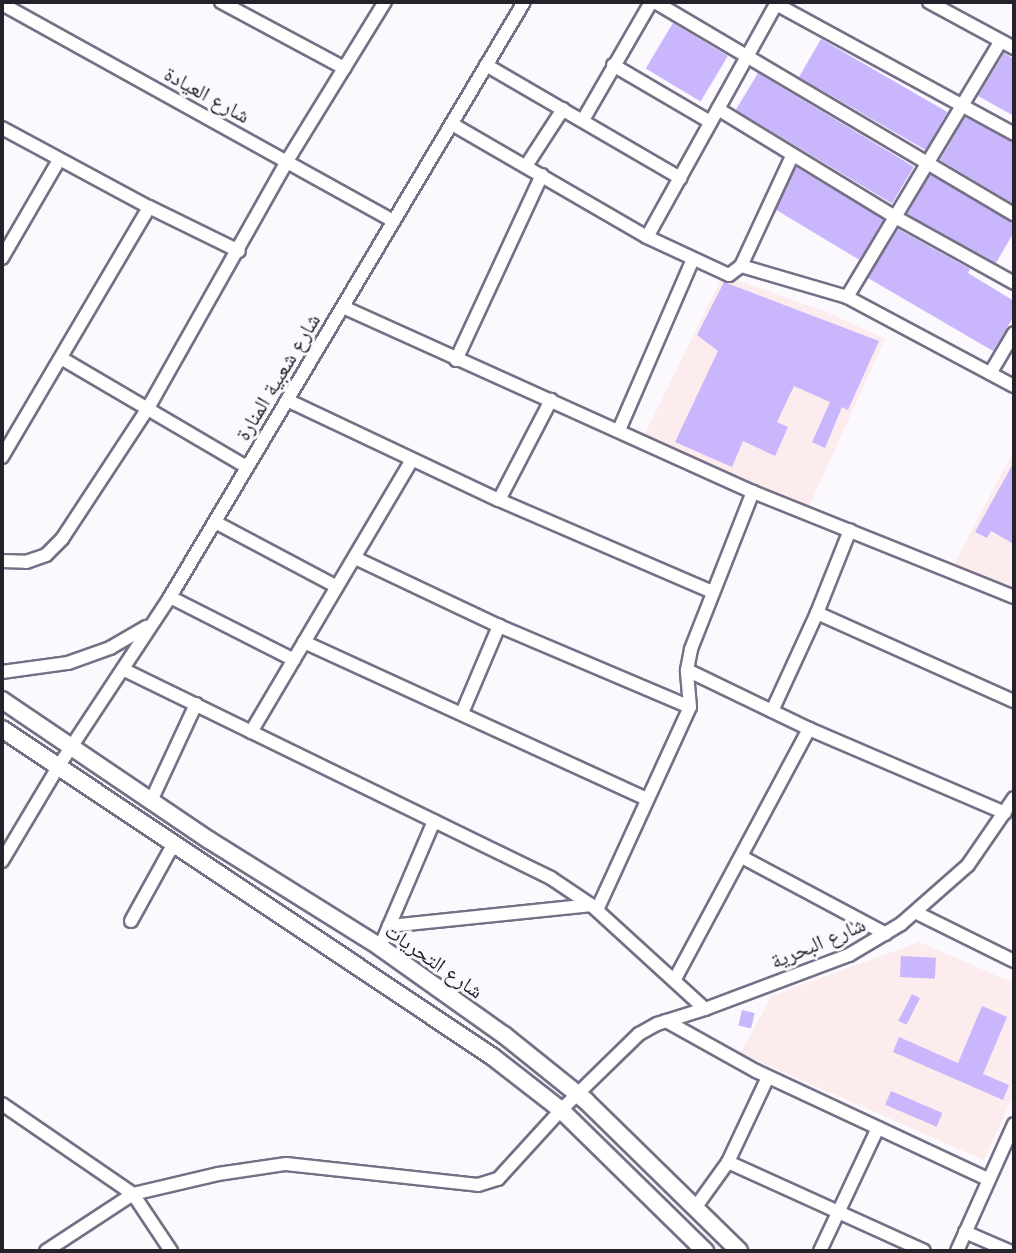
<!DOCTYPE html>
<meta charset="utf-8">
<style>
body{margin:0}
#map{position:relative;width:1016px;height:1253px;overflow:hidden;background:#fbf9fe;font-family:Inter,"Noto Naskh Arabic",sans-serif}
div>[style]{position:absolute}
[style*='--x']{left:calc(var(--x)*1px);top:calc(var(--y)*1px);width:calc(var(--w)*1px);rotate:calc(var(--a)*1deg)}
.education>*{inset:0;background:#fceced}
.building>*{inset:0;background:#c9b6fd;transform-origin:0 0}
.roads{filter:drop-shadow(2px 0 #757086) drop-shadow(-2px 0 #757086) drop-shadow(0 2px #757086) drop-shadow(0 -2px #757086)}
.minor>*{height:12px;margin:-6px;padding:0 6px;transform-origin:6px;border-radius:6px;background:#fff}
.major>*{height:16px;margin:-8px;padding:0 8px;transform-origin:8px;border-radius:8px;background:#fff}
span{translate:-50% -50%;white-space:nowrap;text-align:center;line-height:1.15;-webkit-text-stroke:6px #fbf9fe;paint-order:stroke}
.street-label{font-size:21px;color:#24222b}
.frame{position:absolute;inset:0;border:4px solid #24222b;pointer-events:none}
</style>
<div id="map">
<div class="education">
<div style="clip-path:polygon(723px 275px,829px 313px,885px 339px,807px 511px,644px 436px)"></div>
<div style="clip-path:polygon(1014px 450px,1014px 597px,951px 570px)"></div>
<div style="clip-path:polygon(919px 942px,1014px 983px,1014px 1094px,984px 1160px,740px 1053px,772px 996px)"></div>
</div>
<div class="building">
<div style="left:673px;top:23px;width:64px;height:53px;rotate:31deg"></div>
<div style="left:821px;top:39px;width:146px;height:44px;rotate:30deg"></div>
<div style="clip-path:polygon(1004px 53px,1014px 59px,1014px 116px,978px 96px)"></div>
<div style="left:758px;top:73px;width:182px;height:43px;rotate:31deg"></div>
<div style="clip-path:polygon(965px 117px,1014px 143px,1014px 204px,940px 160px)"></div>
<div style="left:796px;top:167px;width:102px;height:47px;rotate:31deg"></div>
<div style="clip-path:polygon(930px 175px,1014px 223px,1014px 232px,996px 263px,907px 214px)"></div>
<div style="clip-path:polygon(898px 229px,970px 269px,968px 273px,1014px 301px,1014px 316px,993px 351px,868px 278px)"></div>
<div style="clip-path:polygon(724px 282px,879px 341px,848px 410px,842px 407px,825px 448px,812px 442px,830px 402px,794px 386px,777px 422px,788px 427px,775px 456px,743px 441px,732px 467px,675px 442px,718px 351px,697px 335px)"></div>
<div style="clip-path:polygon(1014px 462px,1014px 544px,991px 531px,987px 538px,975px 532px)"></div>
<div style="left:901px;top:956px;width:35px;height:21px;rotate:3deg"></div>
<div style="left:912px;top:994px;width:9px;height:30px;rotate:27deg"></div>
<div style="clip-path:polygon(982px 1006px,1007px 1017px,983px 1074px,1009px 1085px,1003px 1100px,893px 1052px,899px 1037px,958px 1063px)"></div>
<div style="left:742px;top:1010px;width:13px;height:16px;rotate:13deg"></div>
<div style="left:891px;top:1091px;width:56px;height:15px;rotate:23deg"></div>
</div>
<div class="roads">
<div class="minor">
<div style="--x:221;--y:2;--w:140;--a:28.2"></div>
<div style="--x:655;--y:2;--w:417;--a:30.6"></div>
<div style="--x:929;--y:2;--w:97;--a:28.4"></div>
<div style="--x:2;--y:4;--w:448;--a:29"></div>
<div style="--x:776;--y:4;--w:271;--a:28.6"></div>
<div style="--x:486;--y:65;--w:225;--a:30.2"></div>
<div style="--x:613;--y:65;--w:113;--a:30.4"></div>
<div style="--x:718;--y:109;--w:207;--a:31.4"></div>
<div style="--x:895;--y:217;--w:136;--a:29"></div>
<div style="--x:583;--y:120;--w:136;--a:-60"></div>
<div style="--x:452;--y:124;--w:225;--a:30.1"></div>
<div style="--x:647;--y:237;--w:90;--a:24.9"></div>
<div style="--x:729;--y:275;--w:15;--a:-37"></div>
<div style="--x:741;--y:266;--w:121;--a:-65.1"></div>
<div style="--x:2;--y:128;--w:167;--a:28.3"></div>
<div style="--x:149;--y:207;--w:100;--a:26.1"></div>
<div style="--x:526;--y:166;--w:68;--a:-57"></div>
<div style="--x:647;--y:237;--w:269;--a:-61"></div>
<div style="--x:2;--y:258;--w:113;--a:-59.8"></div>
<div style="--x:741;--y:266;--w:110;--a:16.3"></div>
<div style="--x:847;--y:297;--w:189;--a:28.1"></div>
<div style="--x:847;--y:297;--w:297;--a:-59"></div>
<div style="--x:343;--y:307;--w:450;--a:24.3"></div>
<div style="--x:753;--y:492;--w:281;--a:21.9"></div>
<div style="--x:61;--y:358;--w:216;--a:30.4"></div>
<div style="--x:456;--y:360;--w:204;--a:-65.1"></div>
<div style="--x:991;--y:372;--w:45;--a:-59.5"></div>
<div style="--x:287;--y:400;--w:234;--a:25.3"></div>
<div style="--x:499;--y:500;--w:233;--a:23.3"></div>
<div style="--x:619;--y:430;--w:186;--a:-66.6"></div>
<div style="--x:2;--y:457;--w:290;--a:-59.5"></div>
<div style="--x:499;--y:500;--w:113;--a:-62.5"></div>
<div style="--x:215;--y:522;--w:138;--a:28"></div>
<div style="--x:355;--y:558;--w:159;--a:25.3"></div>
<div style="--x:499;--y:626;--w:207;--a:23"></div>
<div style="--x:2;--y:561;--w:24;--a:2"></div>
<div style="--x:26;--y:562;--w:21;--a:-19"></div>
<div style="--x:46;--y:555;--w:23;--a:-45"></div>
<div style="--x:62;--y:539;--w:157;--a:-56.7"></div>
<div style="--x:148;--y:408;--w:283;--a:-60.6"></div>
<div style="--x:287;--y:161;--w:187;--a:-58.4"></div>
<div style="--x:170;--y:597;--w:139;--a:26.9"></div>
<div style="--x:817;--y:613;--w:216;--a:24.1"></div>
<div style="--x:304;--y:642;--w:377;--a:24.6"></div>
<div style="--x:687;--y:670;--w:136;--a:25.8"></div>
<div style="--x:809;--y:729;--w:213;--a:23.2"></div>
<div style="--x:2;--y:672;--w:67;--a:-7.8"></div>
<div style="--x:68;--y:663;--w:45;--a:-19.7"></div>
<div style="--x:110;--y:648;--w:42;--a:-30.3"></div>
<div style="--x:772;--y:711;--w:108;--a:-65.3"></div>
<div style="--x:817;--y:613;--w:89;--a:-68.3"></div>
<div style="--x:462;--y:713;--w:95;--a:-67"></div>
<div style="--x:251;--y:732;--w:316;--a:-59.4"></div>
<div style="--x:151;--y:801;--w:107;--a:-65.1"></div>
<div style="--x:742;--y:857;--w:163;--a:28.1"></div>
<div style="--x:2;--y:861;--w:109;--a:-59.2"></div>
<div style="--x:58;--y:767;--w:204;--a:-56.6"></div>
<div style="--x:170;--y:597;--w:692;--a:-59.25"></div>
<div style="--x:597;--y:910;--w:223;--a:-65.4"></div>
<div style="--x:690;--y:707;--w:37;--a:-95"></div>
<div style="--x:687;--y:670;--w:21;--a:-79"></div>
<div style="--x:691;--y:649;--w:169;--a:-68.5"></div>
<div style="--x:917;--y:913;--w:108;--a:26.3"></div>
<div style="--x:131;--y:921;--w:87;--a:-61.1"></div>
<div style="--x:389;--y:926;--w:203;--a:-5.9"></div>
<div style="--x:380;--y:947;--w:137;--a:-66.8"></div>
<div style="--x:675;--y:979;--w:284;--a:-61.8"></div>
<div style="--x:705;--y:1009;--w:154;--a:-20.6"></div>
<div style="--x:849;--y:955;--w:61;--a:-30.8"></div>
<div style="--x:901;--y:924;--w:89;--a:-41.4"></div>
<div style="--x:968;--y:865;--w:81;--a:-55.5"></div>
<div style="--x:666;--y:1021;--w:103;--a:29.1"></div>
<div style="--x:756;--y:1071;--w:256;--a:25"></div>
<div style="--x:2;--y:1104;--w:159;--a:34.5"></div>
<div style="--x:133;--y:1194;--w:87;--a:-13.2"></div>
<div style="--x:218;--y:1174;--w:69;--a:-8.4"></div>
<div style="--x:286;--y:1164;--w:193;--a:6.2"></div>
<div style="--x:478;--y:1185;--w:21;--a:-17"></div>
<div style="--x:498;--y:1179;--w:93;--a:-47.6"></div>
<div style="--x:561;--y:1110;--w:109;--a:-44.3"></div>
<div style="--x:639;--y:1034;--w:21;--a:-29"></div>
<div style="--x:657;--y:1024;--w:50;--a:-17.4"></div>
<div style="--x:705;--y:1009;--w:154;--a:-137.6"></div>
<div style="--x:591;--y:905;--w:48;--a:-146"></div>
<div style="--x:551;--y:878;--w:476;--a:-154"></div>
<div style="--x:728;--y:1162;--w:215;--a:24.4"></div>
<div style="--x:695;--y:1208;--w:57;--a:-54.3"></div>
<div style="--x:728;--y:1162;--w:94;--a:-64.8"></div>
<div style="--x:965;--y:1232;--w:48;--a:23.4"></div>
<div style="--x:46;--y:1251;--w:104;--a:-33.2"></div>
<div style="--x:133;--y:1194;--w:69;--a:56.3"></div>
<div style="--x:820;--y:1251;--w:136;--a:-64.8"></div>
<div style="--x:957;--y:1251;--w:139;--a:-65.8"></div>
</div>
<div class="major">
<div style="--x:2;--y:700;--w:250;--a:34.1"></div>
<div style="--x:209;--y:840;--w:202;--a:32"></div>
<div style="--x:380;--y:947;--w:152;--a:35.4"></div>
<div style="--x:504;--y:1035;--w:105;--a:38.8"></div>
<div style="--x:586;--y:1101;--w:214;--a:44.4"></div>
<div style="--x:2;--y:729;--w:590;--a:33.74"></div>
<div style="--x:493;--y:1057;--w:86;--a:37.9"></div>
<div style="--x:561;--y:1110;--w:202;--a:44.4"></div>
</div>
</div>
<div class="street-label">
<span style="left:207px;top:95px;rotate:29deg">شارع العيادة</span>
<span style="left:278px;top:377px;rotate:-59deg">شارع شعبية المنارة</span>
<span style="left:818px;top:943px;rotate:-23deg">شارع البحرية</span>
<span style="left:434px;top:961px;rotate:35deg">شارع التحريات</span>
</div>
<div class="frame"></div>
</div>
